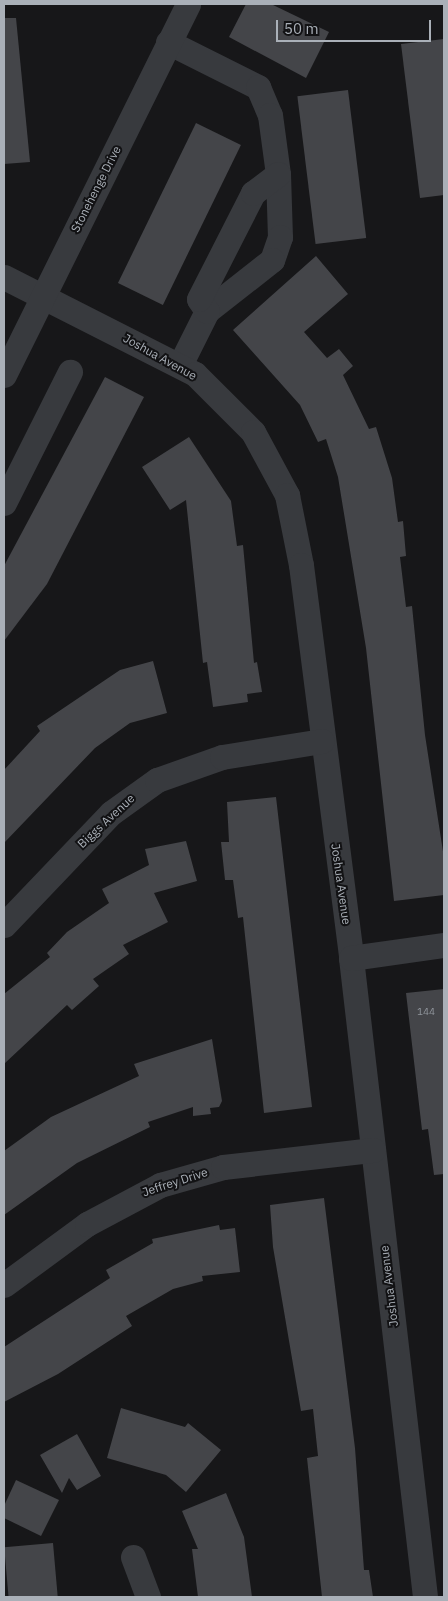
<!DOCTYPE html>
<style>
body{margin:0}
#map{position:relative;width:448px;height:1601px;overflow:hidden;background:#171719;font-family:"IBM Plex Sans",sans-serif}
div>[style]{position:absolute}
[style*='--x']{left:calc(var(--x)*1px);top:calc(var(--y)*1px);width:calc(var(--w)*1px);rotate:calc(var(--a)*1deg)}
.building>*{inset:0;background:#444549;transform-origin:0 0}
.minor>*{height:25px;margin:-12.5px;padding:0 12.5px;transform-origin:12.5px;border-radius:12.5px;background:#383a3e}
span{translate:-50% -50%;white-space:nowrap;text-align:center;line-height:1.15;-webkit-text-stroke:4px #121214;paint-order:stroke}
.number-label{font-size:10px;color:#90959c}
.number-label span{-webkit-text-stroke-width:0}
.street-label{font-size:12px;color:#aab0b8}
.frame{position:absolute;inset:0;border:5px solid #aab0b8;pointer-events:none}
.scale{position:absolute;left:276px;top:20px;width:155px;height:22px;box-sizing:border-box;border:2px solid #aab0b8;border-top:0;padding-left:6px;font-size:15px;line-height:18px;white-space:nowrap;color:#aab0b8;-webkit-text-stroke:4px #121214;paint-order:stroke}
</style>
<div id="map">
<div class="building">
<div style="clip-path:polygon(246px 4px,271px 4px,329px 32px,306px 78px,229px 37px)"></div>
<div style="clip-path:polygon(4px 18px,16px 18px,30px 162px,4px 164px)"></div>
<div style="clip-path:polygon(444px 39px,444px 195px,420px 198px,401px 44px)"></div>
<div style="left:348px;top:90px;width:149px;height:51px;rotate:83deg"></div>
<div style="left:196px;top:123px;width:50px;height:178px;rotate:26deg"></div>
<div style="clip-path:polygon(316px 256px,348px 294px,304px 332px,327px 358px,339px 349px,353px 366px,343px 375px,369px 429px,376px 427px,392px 478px,398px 522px,403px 521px,406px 556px,400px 557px,406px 607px,412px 606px,425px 735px,444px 858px,444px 895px,394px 901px,366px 648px,338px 477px,326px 439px,318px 442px,300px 405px,233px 330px)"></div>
<div style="clip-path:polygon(105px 377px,144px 397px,47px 584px,4px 641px,4px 566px)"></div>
<div style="clip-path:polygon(189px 437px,231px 501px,237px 546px,243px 545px,254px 663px,257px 662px,262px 692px,247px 694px,248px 702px,213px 707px,207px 662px,203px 663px,186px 500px,170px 510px,142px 467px)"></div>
<div style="clip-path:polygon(153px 661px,167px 713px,130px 723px,95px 748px,4px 843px,4px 770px,40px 731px,37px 726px,120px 670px)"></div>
<div style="clip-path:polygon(276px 797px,312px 1107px,264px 1113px,243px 917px,238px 918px,233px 880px,225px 880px,221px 842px,229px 842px,227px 802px)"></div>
<div style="clip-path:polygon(186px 841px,197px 881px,154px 893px,168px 922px,123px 945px,129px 954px,93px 979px,99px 986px,72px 1010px,67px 1005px,4px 1064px,4px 994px,50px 957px,47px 953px,67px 932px,109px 903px,102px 889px,149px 865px,145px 849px)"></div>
<div style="clip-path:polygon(444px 989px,444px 1174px,434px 1175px,428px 1129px,422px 1130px,406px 993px)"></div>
<div style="clip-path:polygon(212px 1039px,222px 1101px,219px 1107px,210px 1108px,211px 1114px,193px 1116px,193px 1107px,148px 1122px,150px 1127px,77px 1163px,4px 1215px,4px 1151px,51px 1117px,139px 1076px,134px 1064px)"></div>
<div style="clip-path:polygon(324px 1198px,355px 1448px,364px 1570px,369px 1570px,373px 1597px,322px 1597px,307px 1458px,318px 1456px,313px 1409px,301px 1411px,273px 1247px,270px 1205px)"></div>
<div style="clip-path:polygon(219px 1225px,220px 1230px,235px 1228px,240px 1272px,202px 1276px,203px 1281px,173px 1289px,126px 1316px,132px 1326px,58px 1374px,4px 1402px,4px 1347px,110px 1278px,106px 1270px,153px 1243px,152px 1239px)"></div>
<div style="clip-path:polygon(121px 1408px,185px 1427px,188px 1423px,221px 1450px,186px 1492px,166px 1475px,107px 1458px)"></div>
<div style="clip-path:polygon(77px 1434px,101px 1476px,77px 1490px,69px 1478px,62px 1493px,40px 1455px)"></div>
<div style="clip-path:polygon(16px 1480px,59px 1500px,41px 1536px,4px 1518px,4px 1506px)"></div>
<div style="clip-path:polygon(226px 1493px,244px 1537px,252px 1597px,198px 1597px,192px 1549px,198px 1549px,182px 1511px)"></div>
<div style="left:53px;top:1543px;width:54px;height:49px;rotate:85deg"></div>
</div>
<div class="minor">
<div style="--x:168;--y:42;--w:101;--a:26.6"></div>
<div style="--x:258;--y:87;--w:30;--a:67"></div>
<div style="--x:270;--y:115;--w:60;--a:82.3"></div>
<div style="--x:278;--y:174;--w:63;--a:88.2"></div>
<div style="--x:280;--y:237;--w:24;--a:109"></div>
<div style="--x:272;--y:260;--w:83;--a:141.9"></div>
<div style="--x:207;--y:311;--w:60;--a:116.6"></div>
<div style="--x:4;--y:277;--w:214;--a:26.9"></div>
<div style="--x:195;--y:374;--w:82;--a:45"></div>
<div style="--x:253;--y:432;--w:72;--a:61.6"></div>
<div style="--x:287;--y:495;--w:71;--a:78.7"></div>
<div style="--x:301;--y:565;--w:396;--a:82.7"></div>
<div style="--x:351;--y:958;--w:643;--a:83.39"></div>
<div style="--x:207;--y:311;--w:14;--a:-124"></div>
<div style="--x:199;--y:299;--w:119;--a:-63"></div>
<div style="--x:253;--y:193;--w:31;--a:-37"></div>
<div style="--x:4;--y:375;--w:414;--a:-63.6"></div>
<div style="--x:4;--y:503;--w:147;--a:-63.3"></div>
<div style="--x:4;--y:925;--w:155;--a:-46.3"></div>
<div style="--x:111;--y:813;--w:57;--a:-35.7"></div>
<div style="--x:157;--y:780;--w:69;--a:-19.5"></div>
<div style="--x:222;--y:757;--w:101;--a:-9.1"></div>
<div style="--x:351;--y:958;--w:94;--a:-8"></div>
<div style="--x:4;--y:1285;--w:103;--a:-36.3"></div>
<div style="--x:87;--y:1224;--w:83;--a:-28.1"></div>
<div style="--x:160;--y:1185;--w:66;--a:-15.9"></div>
<div style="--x:223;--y:1167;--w:151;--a:-6.5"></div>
<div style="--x:133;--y:1557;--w:43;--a:69.4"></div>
</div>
<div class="number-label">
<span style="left:426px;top:1012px">144</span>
</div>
<div class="street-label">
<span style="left:96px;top:189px;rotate:-63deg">Stonehenge Drive</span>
<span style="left:160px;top:357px;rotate:29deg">Joshua Avenue</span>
<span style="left:106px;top:821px;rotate:-43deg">Biggs Avenue</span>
<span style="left:341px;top:884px;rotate:82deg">Joshua Avenue</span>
<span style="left:175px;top:1182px;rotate:-18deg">Jeffrey Drive</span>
<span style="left:389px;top:1286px;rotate:-97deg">Joshua Avenue</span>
</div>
<div class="frame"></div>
<div class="scale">50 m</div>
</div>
